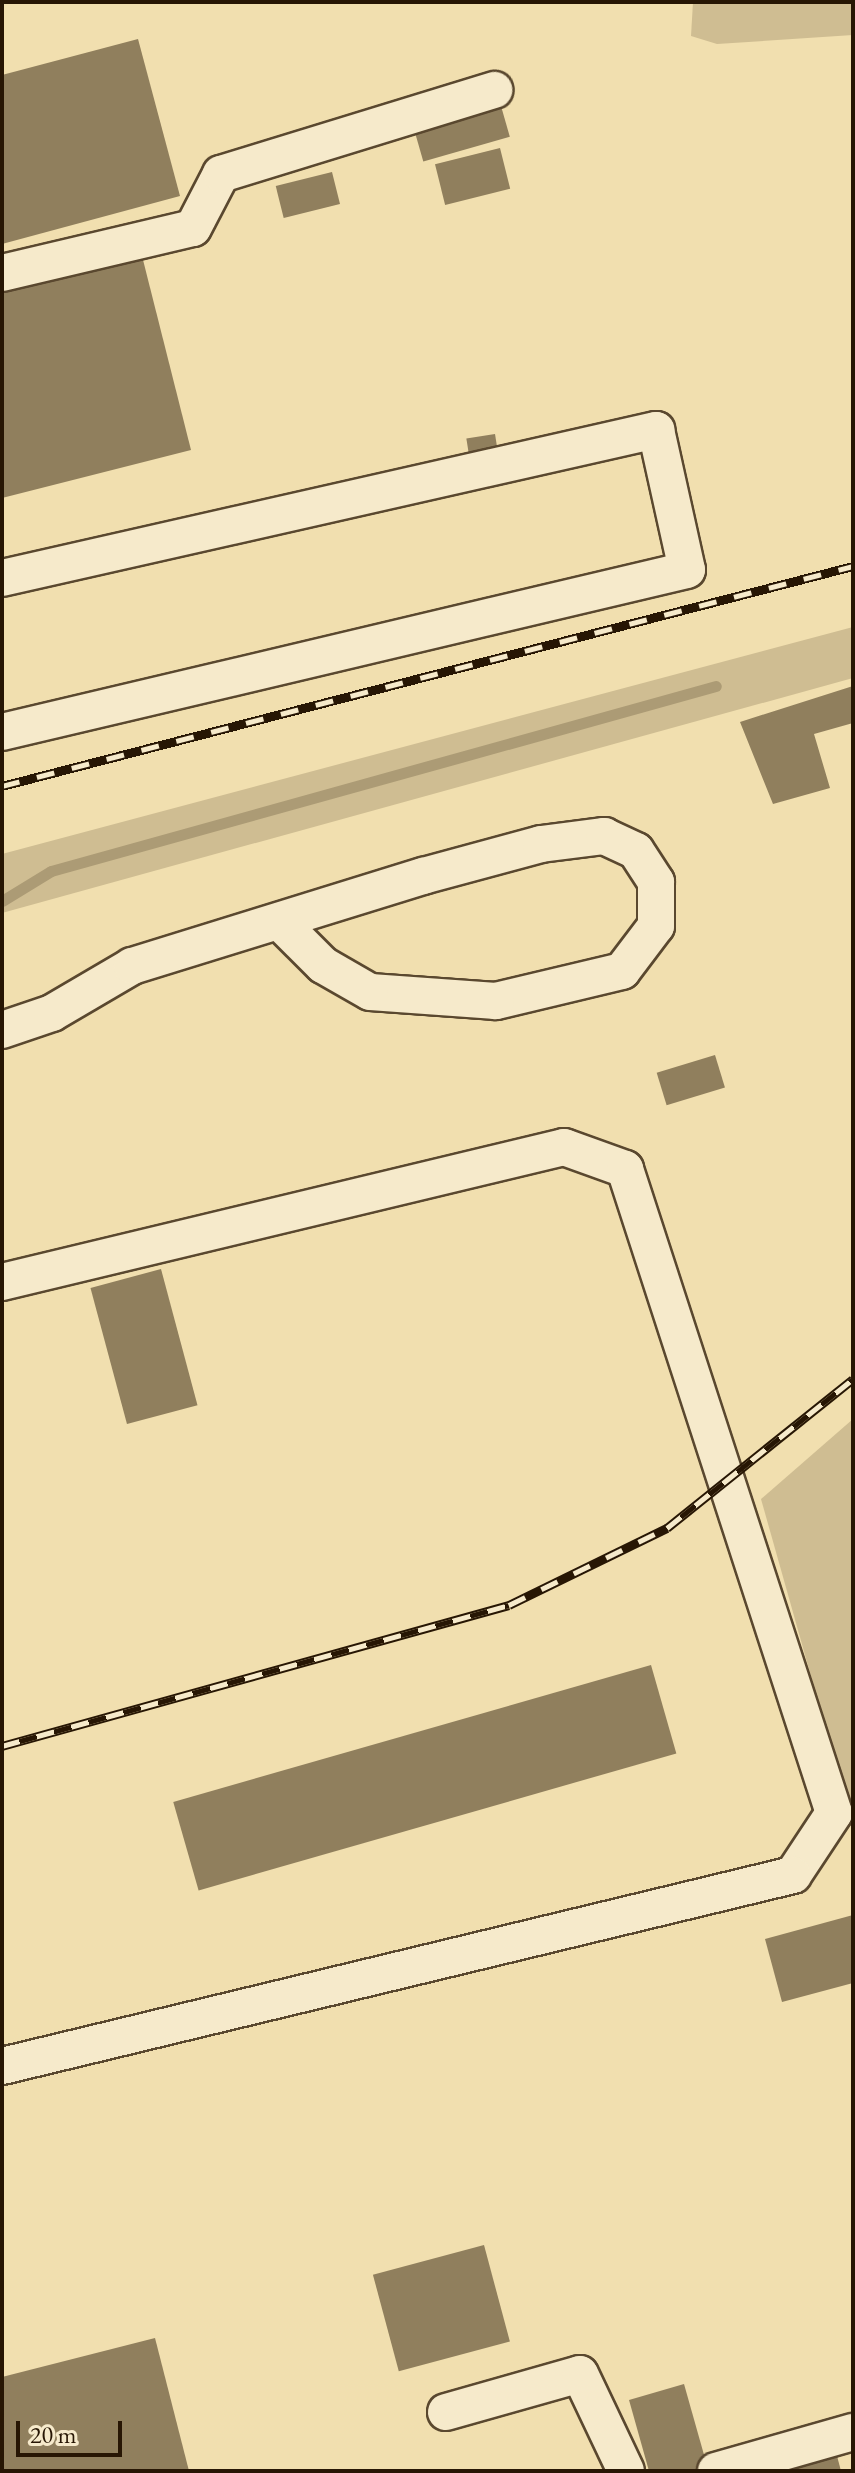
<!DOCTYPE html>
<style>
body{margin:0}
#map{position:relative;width:855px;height:2473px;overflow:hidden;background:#f1dfaf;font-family:"EB Garamond",serif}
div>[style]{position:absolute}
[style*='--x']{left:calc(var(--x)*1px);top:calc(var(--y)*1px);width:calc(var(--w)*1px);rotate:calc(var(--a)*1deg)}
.green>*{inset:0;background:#cfbd92}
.stream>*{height:11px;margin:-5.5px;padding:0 5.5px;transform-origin:5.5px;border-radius:5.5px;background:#ac9b75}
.building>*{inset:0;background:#907f5d;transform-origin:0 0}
.roads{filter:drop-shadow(2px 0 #5a482f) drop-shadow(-2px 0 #5a482f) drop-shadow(0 2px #5a482f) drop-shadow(0 -2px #5a482f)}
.minor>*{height:36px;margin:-18px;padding:0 18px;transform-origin:18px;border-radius:18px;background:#f6eacb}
.rail>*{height:9px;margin-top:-4.5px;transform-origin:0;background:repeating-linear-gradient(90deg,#f6eacb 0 18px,#271604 0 36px);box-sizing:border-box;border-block:2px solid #271604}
span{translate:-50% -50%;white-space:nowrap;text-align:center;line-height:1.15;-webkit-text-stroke:6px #f6eacb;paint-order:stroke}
.frame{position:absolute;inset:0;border:4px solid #271604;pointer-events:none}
.scale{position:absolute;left:16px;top:2421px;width:106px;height:36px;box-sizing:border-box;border:4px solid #271604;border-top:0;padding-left:10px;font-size:24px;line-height:28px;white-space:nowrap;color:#271604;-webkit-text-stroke:6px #f6eacb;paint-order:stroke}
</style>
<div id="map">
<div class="green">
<div style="clip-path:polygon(693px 2px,853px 2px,853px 35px,717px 44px,691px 36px)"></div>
<div style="clip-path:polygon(853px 627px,853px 678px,2px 913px,2px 854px)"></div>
<div style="clip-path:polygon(853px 1419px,853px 1825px,761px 1499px)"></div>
</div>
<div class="stream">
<div style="--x:2;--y:901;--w:57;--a:-31.5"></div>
<div style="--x:51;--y:871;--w:690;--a:-15.55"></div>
</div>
<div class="building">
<div style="clip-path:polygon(138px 39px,180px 196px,2px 244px,2px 75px)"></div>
<div style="left:501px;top:106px;width:32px;height:90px;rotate:74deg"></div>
<div style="left:500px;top:148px;width:42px;height:67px;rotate:76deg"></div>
<div style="left:332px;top:172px;width:33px;height:58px;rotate:76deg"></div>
<div style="clip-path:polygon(140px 248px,191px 450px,2px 498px,2px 283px)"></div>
<div style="left:495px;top:434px;width:18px;height:29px;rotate:81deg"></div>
<div style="clip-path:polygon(853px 686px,853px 723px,814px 734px,830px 788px,773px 804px,740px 722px)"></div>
<div style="left:715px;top:1055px;width:34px;height:61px;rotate:73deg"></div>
<div style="left:161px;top:1269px;width:141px;height:73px;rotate:75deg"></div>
<div style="left:651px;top:1665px;width:92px;height:497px;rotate:74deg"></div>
<div style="clip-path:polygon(853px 1915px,853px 1983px,782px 2002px,765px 1939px)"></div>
<div style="left:484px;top:2245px;width:100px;height:115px;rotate:75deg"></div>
<div style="clip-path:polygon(155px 2338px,189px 2471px,2px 2471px,2px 2377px)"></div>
<div style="clip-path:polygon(684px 2384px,708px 2469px,649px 2471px,629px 2400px)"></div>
<div style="clip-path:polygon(837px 2456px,841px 2471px,782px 2471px,782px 2470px)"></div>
</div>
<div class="roads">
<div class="minor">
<div style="--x:2;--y:273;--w:196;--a:-13.3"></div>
<div style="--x:193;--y:228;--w:61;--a:-62.6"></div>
<div style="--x:221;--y:174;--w:286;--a:-17.1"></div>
<div style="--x:2;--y:578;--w:671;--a:-12.75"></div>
<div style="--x:656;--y:430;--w:143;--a:77.5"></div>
<div style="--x:687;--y:570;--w:704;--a:166.69"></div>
<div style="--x:2;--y:1030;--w:53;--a:-18.8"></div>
<div style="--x:52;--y:1013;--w:93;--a:-30.4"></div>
<div style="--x:132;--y:966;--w:305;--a:-17.2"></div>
<div style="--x:423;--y:876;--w:122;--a:-15.2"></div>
<div style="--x:541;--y:844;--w:64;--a:-7.2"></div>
<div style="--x:604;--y:836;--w:35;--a:25"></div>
<div style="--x:636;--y:851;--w:37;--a:57"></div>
<div style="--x:656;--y:882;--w:44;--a:90"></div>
<div style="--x:656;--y:926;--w:56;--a:127.1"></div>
<div style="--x:622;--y:971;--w:130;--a:166.6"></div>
<div style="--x:496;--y:1001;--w:126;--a:-175.9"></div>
<div style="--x:370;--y:992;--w:54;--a:-150.1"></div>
<div style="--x:323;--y:965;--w:62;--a:-135"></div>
<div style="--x:2;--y:1282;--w:578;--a:-13.51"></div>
<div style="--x:564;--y:1147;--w:65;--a:19.8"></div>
<div style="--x:625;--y:1169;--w:677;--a:72.02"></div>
<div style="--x:834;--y:1813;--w:74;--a:123.5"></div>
<div style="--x:793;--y:1875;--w:814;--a:166.42"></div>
<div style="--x:446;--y:2412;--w:139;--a:-15.8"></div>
<div style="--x:580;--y:2374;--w:107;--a:64.6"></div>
<div style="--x:716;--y:2471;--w:142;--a:-15.9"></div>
</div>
</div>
<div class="rail">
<div style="--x:2;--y:786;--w:879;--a:-14.49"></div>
<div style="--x:2;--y:1746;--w:526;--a:-15.54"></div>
<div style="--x:509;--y:1605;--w:176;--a:-26"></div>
<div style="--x:667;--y:1528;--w:238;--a:-38.7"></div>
</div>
<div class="frame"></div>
<div class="scale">20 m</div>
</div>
